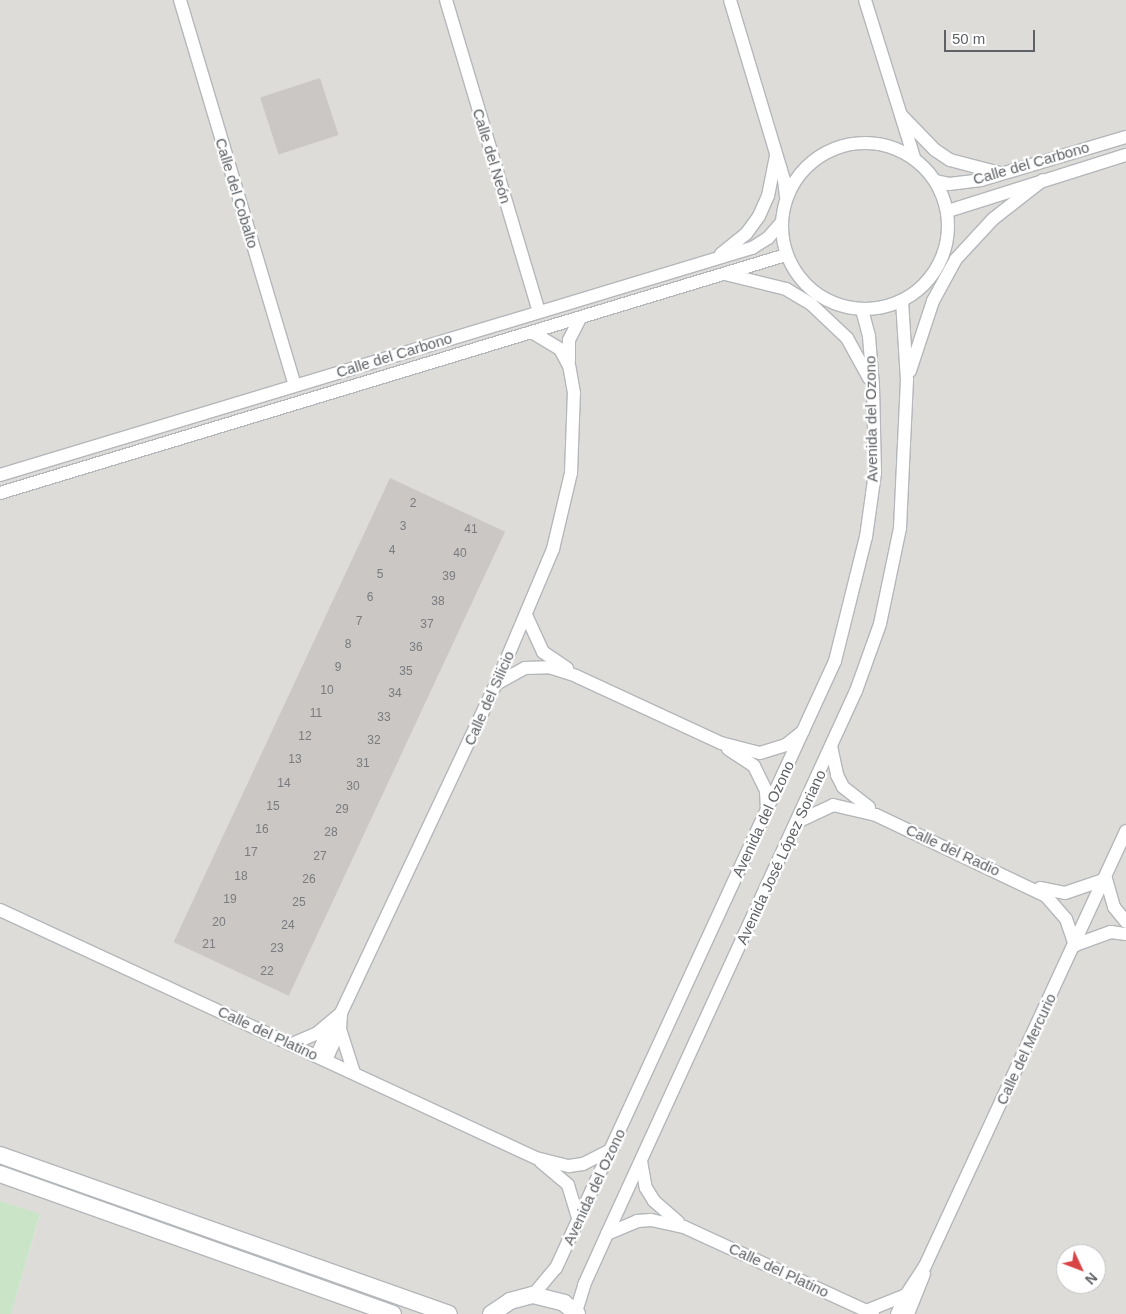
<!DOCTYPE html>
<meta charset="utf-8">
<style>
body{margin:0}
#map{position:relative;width:1126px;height:1314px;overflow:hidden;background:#efece7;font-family:Helvetica,sans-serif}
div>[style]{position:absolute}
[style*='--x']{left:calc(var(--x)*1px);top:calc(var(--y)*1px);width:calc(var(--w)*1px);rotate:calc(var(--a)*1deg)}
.industrial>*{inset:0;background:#dedcd9}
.green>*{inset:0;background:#c9e4c6}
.building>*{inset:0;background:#cbc7c4;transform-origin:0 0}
.roads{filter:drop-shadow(1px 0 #b4b7ba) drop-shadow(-1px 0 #b4b7ba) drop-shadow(0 1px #b4b7ba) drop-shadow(0 -1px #b4b7ba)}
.minor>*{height:12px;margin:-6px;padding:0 6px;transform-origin:6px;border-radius:6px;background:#fff}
.minor>.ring{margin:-6px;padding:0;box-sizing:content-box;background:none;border:12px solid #fff;border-radius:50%}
.tertiary>*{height:16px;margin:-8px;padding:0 8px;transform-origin:8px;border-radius:8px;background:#fff}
span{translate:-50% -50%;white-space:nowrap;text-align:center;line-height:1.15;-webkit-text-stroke:4.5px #fff;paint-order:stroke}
.number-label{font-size:12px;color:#797b7e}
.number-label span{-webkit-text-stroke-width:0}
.street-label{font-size:15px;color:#5e6266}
.north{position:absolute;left:1056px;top:1244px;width:50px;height:50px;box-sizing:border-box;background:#fff;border:1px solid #bfc0c2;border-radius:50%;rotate:133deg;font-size:14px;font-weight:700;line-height:20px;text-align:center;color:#5e6266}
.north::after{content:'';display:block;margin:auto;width:18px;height:22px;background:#d94346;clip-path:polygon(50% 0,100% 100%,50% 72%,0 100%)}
.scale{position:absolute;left:944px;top:30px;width:91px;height:22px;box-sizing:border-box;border:2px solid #5e6266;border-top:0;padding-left:6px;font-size:15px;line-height:18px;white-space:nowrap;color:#5e6266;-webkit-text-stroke:4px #fff;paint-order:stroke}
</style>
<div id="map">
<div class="industrial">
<div style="clip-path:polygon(evenodd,0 0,1126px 0,1126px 1314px,11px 1314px,40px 1215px,0 1201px,0 0,1066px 1254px,1096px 1254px,1096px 1284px,1066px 1284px,1066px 1254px)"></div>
</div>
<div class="green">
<div style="clip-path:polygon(0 1201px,40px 1214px,11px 1314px,0 1314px)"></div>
</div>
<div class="building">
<div style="left:320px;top:78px;width:60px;height:63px;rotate:72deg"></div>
<div style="left:390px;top:478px;width:127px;height:512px;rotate:25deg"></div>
</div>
<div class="roads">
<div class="minor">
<div style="--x:180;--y:0;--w:402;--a:73.4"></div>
<div style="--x:446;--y:0;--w:325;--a:73.4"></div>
<div style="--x:730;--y:0;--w:188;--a:73.3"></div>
<div style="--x:784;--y:180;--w:17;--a:83"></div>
<div style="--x:865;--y:0;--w:164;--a:72.7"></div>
<div style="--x:902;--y:116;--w:47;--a:45.9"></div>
<div style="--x:935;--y:150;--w:18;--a:34"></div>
<div style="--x:950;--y:160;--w:52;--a:14.6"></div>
<div class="ring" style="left:782px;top:143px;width:154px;height:154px"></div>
<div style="--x:936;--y:181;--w:13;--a:13"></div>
<div style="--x:949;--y:184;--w:32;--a:-7"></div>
<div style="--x:981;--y:180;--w:151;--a:-16.5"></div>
<div style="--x:948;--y:211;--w:187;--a:-17.5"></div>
<div style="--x:721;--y:254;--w:32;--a:-39"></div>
<div style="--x:746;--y:234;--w:22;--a:-54"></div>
<div style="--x:759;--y:216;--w:22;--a:-66"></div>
<div style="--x:768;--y:196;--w:41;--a:-78.7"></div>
<div style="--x:725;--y:274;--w:63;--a:13.8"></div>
<div style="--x:786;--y:289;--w:29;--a:31"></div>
<div style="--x:811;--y:304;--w:50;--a:43.4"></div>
<div style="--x:847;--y:338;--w:46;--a:61.2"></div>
<div style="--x:569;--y:361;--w:21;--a:-90"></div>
<div style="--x:569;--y:340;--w:25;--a:-63"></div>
<div style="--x:910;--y:371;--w:74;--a:-71.8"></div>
<div style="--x:933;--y:301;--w:48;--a:-61.3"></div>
<div style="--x:956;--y:259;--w:54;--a:-47.2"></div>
<div style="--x:993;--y:219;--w:63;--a:-38"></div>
<div style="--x:0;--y:475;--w:786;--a:-16.8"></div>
<div style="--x:752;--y:248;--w:19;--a:-32"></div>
<div style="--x:768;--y:238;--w:20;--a:-49"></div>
<div style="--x:0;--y:493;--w:821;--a:-16.85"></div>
<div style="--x:526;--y:615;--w:41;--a:65.3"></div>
<div style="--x:543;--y:652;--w:29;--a:34"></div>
<div style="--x:496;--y:684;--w:33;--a:-29"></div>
<div style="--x:525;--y:668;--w:24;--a:-2"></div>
<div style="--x:549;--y:667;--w:28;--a:18"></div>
<div style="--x:576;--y:676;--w:160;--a:24.8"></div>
<div style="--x:721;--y:743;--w:40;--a:14.4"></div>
<div style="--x:760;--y:753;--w:27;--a:-17"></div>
<div style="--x:786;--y:745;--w:22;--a:-39"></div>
<div style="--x:831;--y:746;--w:30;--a:78"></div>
<div style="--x:837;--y:775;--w:13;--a:63"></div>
<div style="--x:843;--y:787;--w:33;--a:38"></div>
<div style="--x:728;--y:749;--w:31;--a:33"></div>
<div style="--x:754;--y:766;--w:28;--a:64"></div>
<div style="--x:766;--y:791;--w:19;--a:87"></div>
<div style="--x:797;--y:822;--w:40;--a:-25"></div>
<div style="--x:833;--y:805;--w:44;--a:13.1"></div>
<div style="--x:876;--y:815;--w:188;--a:25.5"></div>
<div style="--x:1046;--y:896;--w:30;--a:49"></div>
<div style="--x:1066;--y:919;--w:28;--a:71"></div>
<div style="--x:1075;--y:945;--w:38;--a:-20"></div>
<div style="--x:1111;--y:932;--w:15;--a:8"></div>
<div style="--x:1040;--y:888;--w:25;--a:11"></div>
<div style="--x:1065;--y:893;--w:43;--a:-18.9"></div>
<div style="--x:1106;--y:879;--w:29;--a:74"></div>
<div style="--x:1114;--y:907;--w:19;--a:51"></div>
<div style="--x:0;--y:910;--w:591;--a:24.83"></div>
<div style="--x:536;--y:1158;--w:34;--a:14"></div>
<div style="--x:569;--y:1166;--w:14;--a:-8"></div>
<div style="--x:583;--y:1164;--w:33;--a:-27"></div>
<div style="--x:340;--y:1029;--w:46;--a:72.3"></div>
<div style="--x:292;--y:1044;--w:26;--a:-23"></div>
<div style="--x:316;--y:1034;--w:33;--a:-40"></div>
<div style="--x:317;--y:1055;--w:34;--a:-66"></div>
<div style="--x:326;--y:1060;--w:34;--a:-66"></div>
<div style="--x:340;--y:1029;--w:16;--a:-86"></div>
<div style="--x:341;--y:1013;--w:364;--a:-64.8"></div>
<div style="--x:496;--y:684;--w:147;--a:-67.1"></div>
<div style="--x:553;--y:549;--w:78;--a:-76.7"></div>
<div style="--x:571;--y:473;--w:80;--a:-87.9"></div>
<div style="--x:574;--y:393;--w:27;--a:-100"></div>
<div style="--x:569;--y:366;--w:19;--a:-118"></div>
<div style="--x:560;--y:349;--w:33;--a:-149"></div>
<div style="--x:641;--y:1161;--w:27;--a:80"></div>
<div style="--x:646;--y:1188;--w:15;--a:58"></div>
<div style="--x:654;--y:1201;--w:32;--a:41"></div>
<div style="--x:541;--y:1162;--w:35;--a:40"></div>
<div style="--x:568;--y:1185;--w:37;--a:73"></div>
<div style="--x:607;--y:1234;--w:33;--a:-23"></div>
<div style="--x:637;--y:1221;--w:14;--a:-4"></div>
<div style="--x:651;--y:1220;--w:34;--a:12"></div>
<div style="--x:684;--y:1227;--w:208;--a:24.7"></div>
<div style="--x:533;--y:1295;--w:35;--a:-50"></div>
<div style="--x:556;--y:1268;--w:668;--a:-65.31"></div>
<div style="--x:835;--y:661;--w:128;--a:-76"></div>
<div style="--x:866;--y:537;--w:65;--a:-82"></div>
<div style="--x:875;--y:473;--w:87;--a:-91.3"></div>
<div style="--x:873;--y:386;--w:50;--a:-94.6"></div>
<div style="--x:869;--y:336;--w:27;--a:-105"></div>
<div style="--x:866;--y:1311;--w:43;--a:-21.8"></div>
<div style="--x:906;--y:1295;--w:35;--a:-57"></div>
<div style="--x:925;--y:1266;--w:479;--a:-65.2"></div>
<div style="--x:576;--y:1312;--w:28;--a:-73"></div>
<div style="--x:584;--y:1285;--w:56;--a:-65.7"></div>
<div style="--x:607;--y:1234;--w:597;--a:-65.37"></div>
<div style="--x:856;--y:691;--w:71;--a:-70.3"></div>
<div style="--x:880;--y:624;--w:98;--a:-78.2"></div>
<div style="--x:900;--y:528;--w:148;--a:-87.3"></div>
<div style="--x:907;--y:380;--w:79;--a:-93.6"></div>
<div style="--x:897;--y:1314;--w:21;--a:-65"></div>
<div style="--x:908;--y:1314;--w:43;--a:-68.2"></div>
</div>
<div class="tertiary">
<div style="--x:0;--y:1155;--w:476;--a:19.5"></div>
<div style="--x:0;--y:1174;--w:417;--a:19.6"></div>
<div style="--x:491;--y:1314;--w:23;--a:-34"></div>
<div style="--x:510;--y:1301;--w:24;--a:-15"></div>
<div style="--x:533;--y:1295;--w:32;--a:14"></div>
<div style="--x:564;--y:1303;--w:17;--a:40"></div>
</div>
</div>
<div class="number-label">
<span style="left:413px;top:504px">2</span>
<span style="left:403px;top:527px">3</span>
<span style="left:471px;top:530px">41</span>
<span style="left:392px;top:551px">4</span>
<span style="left:460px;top:554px">40</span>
<span style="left:380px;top:575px">5</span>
<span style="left:449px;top:577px">39</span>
<span style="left:370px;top:598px">6</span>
<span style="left:438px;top:602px">38</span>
<span style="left:359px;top:622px">7</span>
<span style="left:427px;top:625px">37</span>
<span style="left:348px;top:645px">8</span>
<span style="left:416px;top:648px">36</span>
<span style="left:338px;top:668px">9</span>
<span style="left:406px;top:672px">35</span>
<span style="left:327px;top:691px">10</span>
<span style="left:395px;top:694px">34</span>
<span style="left:316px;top:714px">11</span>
<span style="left:384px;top:718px">33</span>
<span style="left:305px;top:737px">12</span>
<span style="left:374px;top:741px">32</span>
<span style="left:295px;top:760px">13</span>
<span style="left:363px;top:764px">31</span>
<span style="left:284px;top:784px">14</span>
<span style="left:353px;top:787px">30</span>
<span style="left:273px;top:807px">15</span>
<span style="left:342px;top:810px">29</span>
<span style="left:262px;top:830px">16</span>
<span style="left:331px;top:833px">28</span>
<span style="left:251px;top:853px">17</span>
<span style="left:320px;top:857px">27</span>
<span style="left:241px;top:877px">18</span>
<span style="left:309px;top:880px">26</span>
<span style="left:230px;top:900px">19</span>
<span style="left:299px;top:903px">25</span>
<span style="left:219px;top:923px">20</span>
<span style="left:288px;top:926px">24</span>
<span style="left:209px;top:945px">21</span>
<span style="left:277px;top:949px">23</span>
<span style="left:267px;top:972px">22</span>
</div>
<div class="street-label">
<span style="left:492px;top:156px;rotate:73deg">Calle del Neón</span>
<span style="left:1031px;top:163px;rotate:-16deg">Calle del Carbono</span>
<span style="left:237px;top:193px;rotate:73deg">Calle del Cobalto</span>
<span style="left:394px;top:355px;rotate:-17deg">Calle del Carbono</span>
<span style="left:871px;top:419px;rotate:-91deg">Avenida del Ozono</span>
<span style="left:489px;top:698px;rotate:-66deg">Calle del Silicio</span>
<span style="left:763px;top:819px;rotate:-65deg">Avenida del Ozono</span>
<span style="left:953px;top:850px;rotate:25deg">Calle del Radio</span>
<span style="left:781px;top:857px;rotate:-65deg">Avenida José López Soriano</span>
<span style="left:268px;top:1033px;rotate:25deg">Calle del Platino</span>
<span style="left:1026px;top:1049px;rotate:-65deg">Calle del Mercurio</span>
<span style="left:594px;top:1187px;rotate:-65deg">Avenida del Ozono</span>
<span style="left:779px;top:1270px;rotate:25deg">Calle del Platino</span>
</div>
<div class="north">N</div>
<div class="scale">50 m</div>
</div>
